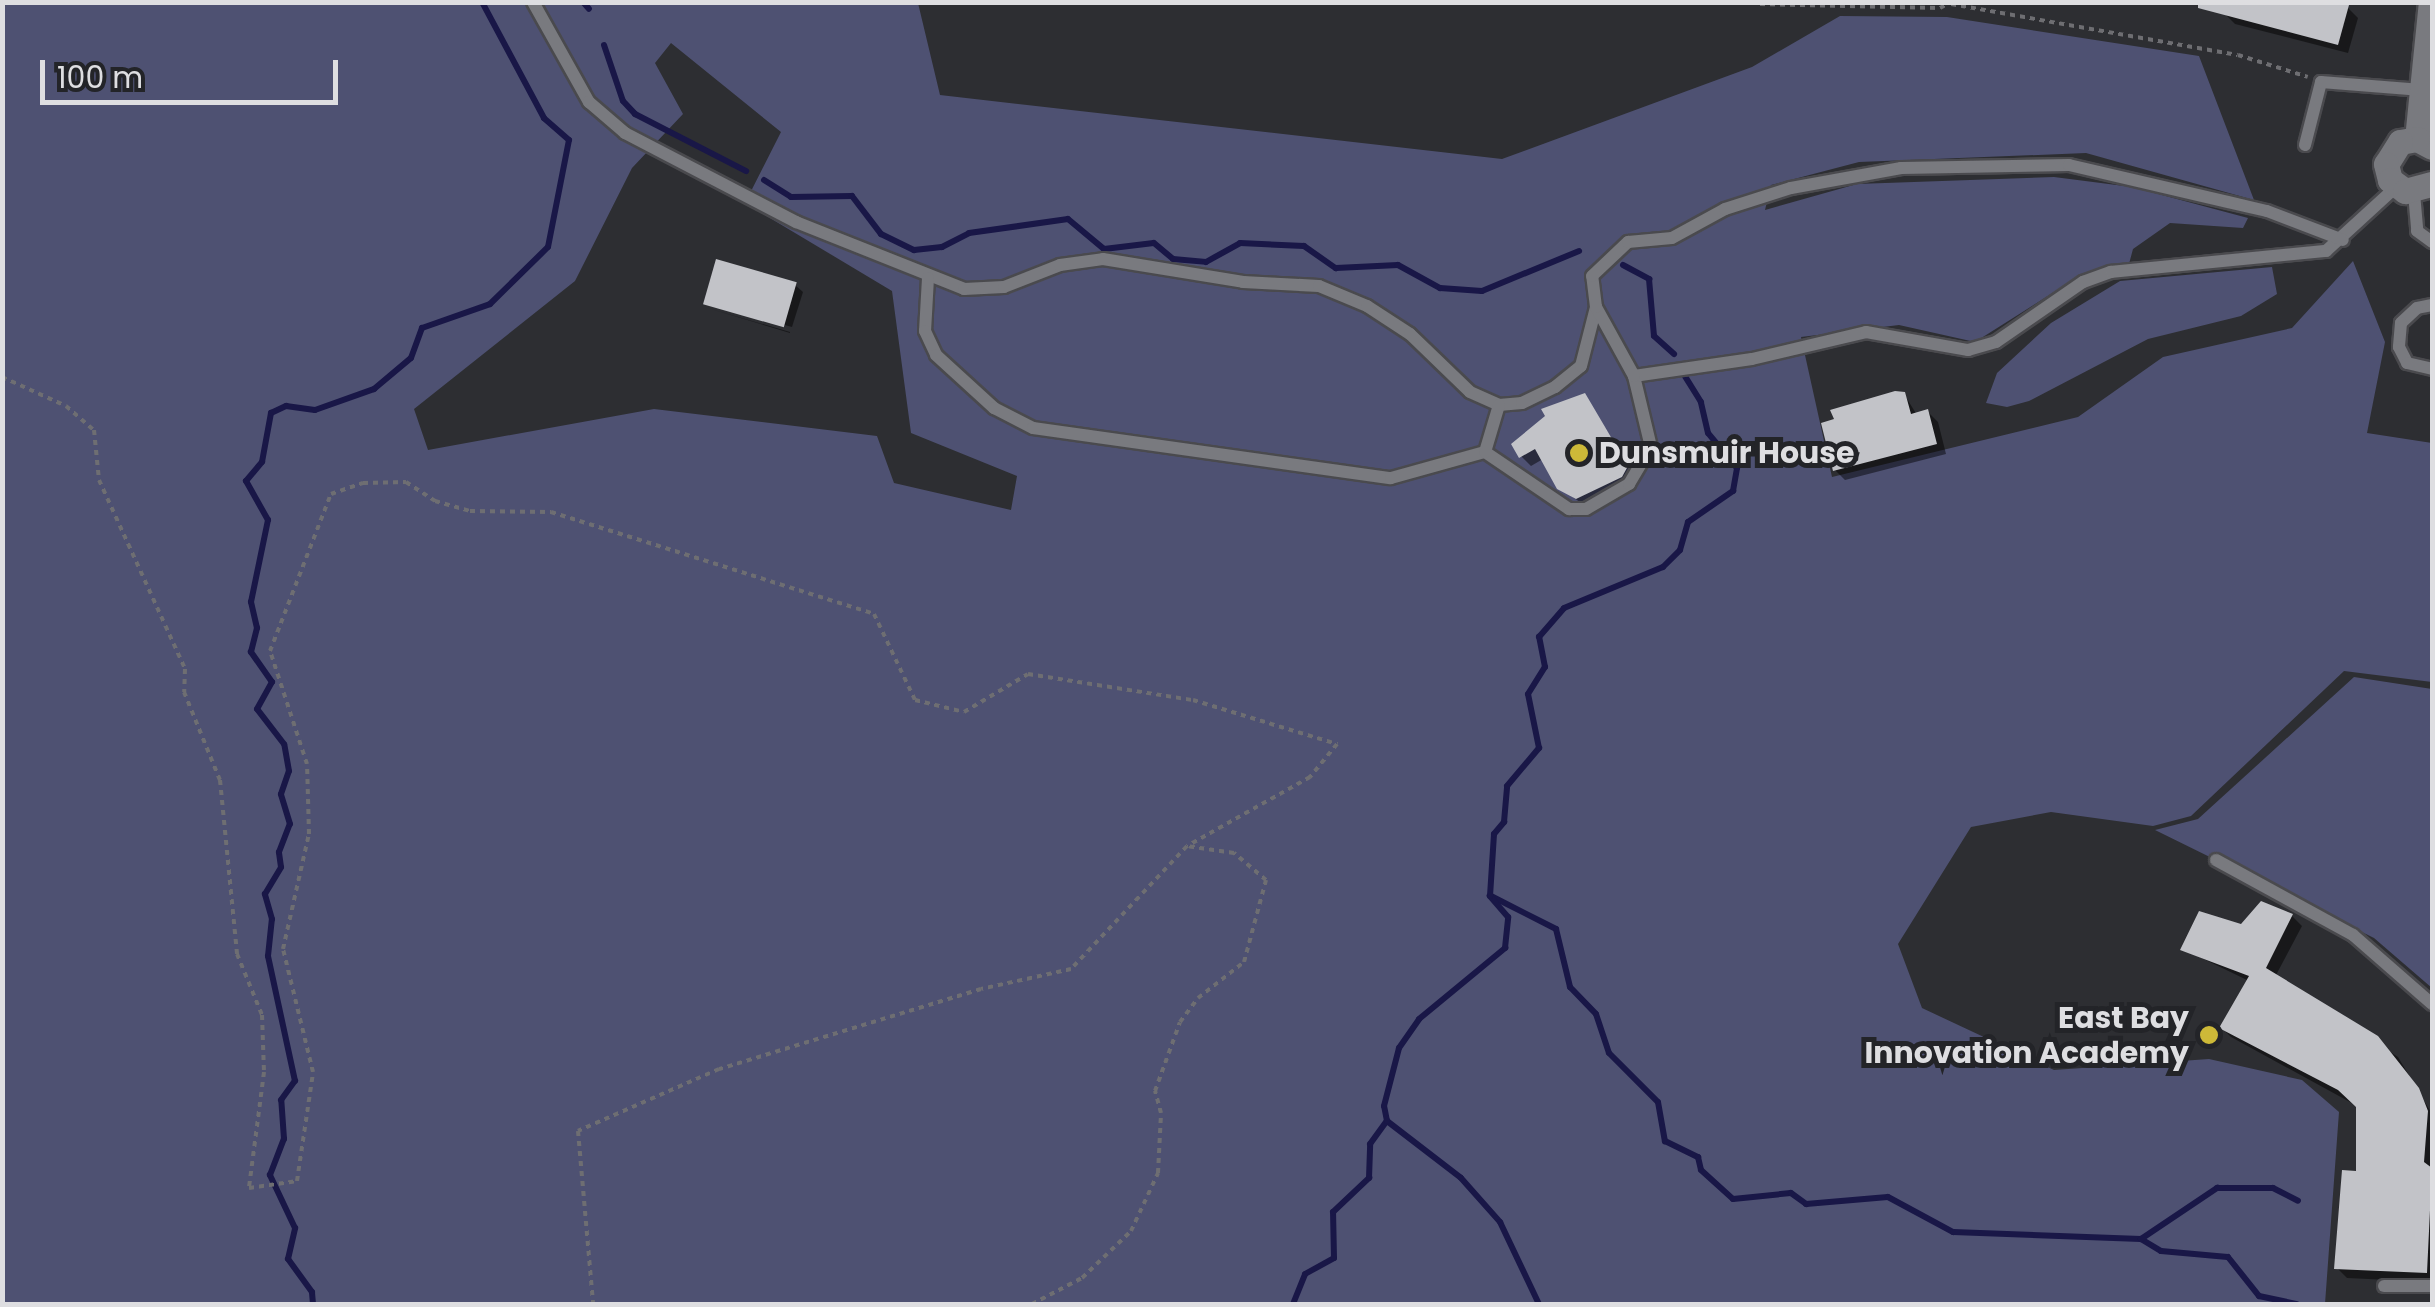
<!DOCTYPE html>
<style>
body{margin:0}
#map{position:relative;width:2435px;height:1307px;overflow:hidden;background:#2d2e32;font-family:Poppins,sans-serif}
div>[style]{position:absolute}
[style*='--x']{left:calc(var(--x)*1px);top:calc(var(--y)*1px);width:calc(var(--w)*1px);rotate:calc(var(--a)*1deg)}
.green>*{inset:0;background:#4e5172}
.shadow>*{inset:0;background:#0007}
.stream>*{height:6px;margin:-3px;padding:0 3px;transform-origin:3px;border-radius:3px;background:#191747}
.building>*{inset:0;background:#c2c3c8;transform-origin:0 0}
.path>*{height:4px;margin-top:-2px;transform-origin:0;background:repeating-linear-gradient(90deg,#6e6e72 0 5px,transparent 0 10px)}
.roads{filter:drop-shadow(2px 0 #4a4a4e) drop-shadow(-2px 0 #4a4a4e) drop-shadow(0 2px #4a4a4e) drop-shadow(0 -2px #4a4a4e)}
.lane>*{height:12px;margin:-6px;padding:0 6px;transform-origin:6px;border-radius:6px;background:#797a7f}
.street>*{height:25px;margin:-12.5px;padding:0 12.5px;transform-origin:12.5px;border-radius:12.5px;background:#797a7f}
.dots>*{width:28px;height:28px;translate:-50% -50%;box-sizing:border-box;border:5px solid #232428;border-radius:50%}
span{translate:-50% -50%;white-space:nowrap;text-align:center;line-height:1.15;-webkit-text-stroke:10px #232428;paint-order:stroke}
.poi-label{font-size:30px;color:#dedee1;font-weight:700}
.left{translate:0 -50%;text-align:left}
.right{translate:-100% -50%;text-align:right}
.frame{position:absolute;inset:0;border:5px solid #dedee1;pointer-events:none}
.scale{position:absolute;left:40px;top:60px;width:298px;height:45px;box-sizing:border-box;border:5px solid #dedee1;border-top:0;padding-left:12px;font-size:30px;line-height:35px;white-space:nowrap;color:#dedee1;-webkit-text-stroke:8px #232428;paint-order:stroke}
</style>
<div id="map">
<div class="green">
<div style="clip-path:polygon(evenodd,3px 3px,918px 3px,940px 95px,1502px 159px,1752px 67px,1840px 16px,1947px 17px,2199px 56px,2254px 200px,2086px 153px,1859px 162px,1771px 185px,1765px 210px,1857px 184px,2054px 177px,2132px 187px,2248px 218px,2243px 228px,2170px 223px,2133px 249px,2129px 264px,2084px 273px,1975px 342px,1899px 325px,1801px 337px,1832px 477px,2078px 417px,2163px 357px,2292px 328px,2353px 261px,2385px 342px,2367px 433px,2432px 443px,2432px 682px,2344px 671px,2191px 816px,2153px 826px,2051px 812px,1971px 827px,1898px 944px,1922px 1008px,2054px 1070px,2209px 1059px,2302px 1080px,2339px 1112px,2325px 1304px,3px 1304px,3px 3px,671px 43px,781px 132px,745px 203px,892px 291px,911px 433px,1017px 476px,1011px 510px,894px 483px,877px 436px,654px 409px,428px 450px,414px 409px,575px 281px,632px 168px,683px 114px,655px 63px,671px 43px)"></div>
<div style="clip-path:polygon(2272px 267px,2277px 294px,2241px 316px,2148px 339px,2029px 401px,2007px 407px,1986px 403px,1997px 373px,2051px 323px,2120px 281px)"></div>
<div style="clip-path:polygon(2354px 677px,2432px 689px,2432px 988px,2374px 938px,2155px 830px,2198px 819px)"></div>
</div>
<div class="shadow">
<div style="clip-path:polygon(2228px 2px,2342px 2px,2358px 18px,2348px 53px,2235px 24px,2225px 14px)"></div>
<div style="clip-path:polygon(795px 285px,803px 292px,792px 327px,706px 303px)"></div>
<div style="clip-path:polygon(711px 309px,790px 332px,790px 333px)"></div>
<div style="clip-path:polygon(1904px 394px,1917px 415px,1928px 412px,1938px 422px,1946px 454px,1845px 480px,1835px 470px)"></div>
<div style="clip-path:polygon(1584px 396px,1637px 477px,1588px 508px,1559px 487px,1543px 459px,1531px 466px,1521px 456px)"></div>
<div style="clip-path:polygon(2292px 916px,2302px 926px,2275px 977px,2398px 1057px,2432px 1114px,2432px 1282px,2347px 1278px,2337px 1268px,2359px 1173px,2359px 1107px,2231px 1037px,2222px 1028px,2249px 981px,2183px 949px)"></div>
</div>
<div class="stream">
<div style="--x:583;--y:2;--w:9;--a:49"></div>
<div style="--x:604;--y:45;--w:59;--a:71.3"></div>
<div style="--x:623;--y:101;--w:18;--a:47"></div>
<div style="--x:635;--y:114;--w:125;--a:27.2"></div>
<div style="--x:764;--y:180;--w:32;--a:32"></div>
<div style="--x:791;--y:197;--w:61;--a:-0.9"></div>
<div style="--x:852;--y:196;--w:48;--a:52.7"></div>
<div style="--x:881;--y:234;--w:37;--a:26"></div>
<div style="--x:914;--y:250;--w:28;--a:-6"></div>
<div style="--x:942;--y:247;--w:30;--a:-27"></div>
<div style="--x:969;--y:233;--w:100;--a:-8"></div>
<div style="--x:1068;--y:219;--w:47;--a:39.8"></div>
<div style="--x:1104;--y:249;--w:50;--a:-6.8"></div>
<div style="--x:1154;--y:243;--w:25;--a:40"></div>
<div style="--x:1173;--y:259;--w:33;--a:5"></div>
<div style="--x:1206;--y:262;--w:39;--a:-29"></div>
<div style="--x:1240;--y:243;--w:64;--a:2.7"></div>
<div style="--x:1304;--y:246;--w:39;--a:35"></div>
<div style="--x:1336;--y:268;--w:62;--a:-2.8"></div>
<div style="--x:1398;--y:265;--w:48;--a:28.7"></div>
<div style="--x:1440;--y:288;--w:42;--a:4.1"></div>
<div style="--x:1482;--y:291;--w:105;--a:-22.4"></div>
<div style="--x:1623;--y:265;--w:30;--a:28"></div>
<div style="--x:1649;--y:279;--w:57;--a:85"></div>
<div style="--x:1654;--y:336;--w:27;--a:42"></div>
<div style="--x:1491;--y:896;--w:73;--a:26.9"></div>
<div style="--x:1556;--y:929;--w:60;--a:76.4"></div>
<div style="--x:1570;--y:987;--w:37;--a:46"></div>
<div style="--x:1596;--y:1014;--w:41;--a:71.6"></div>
<div style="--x:1609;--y:1053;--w:69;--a:45"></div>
<div style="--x:1658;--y:1102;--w:40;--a:80"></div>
<div style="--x:1665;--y:1141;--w:37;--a:26"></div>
<div style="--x:1698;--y:1157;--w:13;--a:77"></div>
<div style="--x:1701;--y:1170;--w:43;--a:42.2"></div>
<div style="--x:1733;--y:1199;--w:58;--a:-5.9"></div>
<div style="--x:1791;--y:1193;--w:19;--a:36"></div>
<div style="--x:1806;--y:1204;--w:82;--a:-4.9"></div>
<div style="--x:1888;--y:1197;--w:74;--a:28.3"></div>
<div style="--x:1953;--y:1232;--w:188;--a:2.1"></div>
<div style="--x:2141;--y:1239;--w:23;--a:31"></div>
<div style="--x:2161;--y:1251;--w:67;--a:5.1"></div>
<div style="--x:2228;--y:1257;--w:50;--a:51.5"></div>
<div style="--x:2259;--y:1296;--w:39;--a:12"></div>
<div style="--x:1387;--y:1121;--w:93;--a:37.6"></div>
<div style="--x:1461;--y:1178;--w:59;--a:48.4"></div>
<div style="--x:1500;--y:1222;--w:91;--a:64.6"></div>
<div style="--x:2141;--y:1239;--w:92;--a:-33.9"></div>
<div style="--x:2217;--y:1188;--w:56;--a:0"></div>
<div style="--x:2273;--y:1188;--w:28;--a:27"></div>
<div style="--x:313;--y:1304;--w:12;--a:-95"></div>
<div style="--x:312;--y:1292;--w:41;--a:-126"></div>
<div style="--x:288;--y:1259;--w:32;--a:-77"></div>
<div style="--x:295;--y:1228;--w:59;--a:-115.3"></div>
<div style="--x:270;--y:1175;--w:39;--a:-69"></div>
<div style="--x:284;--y:1139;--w:39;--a:-94"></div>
<div style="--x:281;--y:1100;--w:24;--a:-54"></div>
<div style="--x:295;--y:1081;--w:128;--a:-102.2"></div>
<div style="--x:268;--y:956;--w:37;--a:-84"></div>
<div style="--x:272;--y:919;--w:26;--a:-106"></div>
<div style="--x:265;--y:894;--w:31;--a:-59"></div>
<div style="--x:281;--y:867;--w:15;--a:-98"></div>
<div style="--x:279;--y:852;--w:30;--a:-69"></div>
<div style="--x:290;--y:824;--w:31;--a:-107"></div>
<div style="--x:281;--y:794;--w:24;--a:-71"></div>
<div style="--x:289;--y:771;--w:27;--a:-100"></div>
<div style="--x:284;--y:744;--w:44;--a:-127.6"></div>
<div style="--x:257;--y:709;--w:31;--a:-61"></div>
<div style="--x:272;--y:682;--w:37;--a:-125"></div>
<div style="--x:251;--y:652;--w:25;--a:-76"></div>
<div style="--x:257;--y:628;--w:27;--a:-103"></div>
<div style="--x:251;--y:602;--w:84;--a:-78.3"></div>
<div style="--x:268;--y:520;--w:45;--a:-119.4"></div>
<div style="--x:246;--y:481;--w:25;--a:-50"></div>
<div style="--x:262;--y:462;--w:50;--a:-79.6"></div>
<div style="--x:271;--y:413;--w:17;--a:-25"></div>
<div style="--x:286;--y:406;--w:29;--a:8"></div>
<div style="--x:315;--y:410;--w:63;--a:-19.6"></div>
<div style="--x:374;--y:389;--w:48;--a:-40"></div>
<div style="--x:411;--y:358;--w:32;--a:-70"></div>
<div style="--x:422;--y:328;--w:72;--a:-19.4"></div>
<div style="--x:490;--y:304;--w:81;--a:-44.5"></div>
<div style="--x:548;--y:247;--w:109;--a:-78.9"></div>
<div style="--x:569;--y:140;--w:33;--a:-139"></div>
<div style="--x:544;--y:118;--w:132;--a:-118.1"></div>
<div style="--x:1293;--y:1304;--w:32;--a:-68"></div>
<div style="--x:1305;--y:1274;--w:33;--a:-29"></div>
<div style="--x:1334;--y:1258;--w:46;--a:-91.2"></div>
<div style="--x:1333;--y:1212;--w:50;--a:-43.4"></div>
<div style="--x:1369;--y:1178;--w:34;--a:-88"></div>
<div style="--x:1370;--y:1144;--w:29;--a:-54"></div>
<div style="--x:1387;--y:1121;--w:15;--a:-101"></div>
<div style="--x:1384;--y:1106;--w:60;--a:-75.5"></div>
<div style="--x:1399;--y:1048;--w:35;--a:-55"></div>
<div style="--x:1419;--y:1019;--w:112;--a:-39.5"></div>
<div style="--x:1505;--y:948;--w:31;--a:-84"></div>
<div style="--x:1508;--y:917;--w:28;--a:-131"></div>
<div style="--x:1490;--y:896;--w:62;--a:-86.3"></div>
<div style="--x:1494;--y:834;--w:16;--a:-50"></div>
<div style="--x:1504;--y:822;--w:36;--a:-85"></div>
<div style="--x:1507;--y:786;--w:50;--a:-49.9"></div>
<div style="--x:1539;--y:748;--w:55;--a:-101.5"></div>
<div style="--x:1528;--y:694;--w:32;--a:-58"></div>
<div style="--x:1545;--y:667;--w:31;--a:-101"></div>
<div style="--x:1539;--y:637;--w:38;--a:-49"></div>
<div style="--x:1564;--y:608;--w:107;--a:-22.5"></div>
<div style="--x:1663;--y:567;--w:24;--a:-45"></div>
<div style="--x:1680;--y:550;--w:29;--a:-74"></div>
<div style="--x:1688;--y:522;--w:55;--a:-34.6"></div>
<div style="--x:1733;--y:491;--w:23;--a:-80"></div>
<div style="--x:1737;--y:468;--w:45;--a:-129.6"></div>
<div style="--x:1708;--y:433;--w:32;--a:-103"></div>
<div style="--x:1701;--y:402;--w:31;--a:-122"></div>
</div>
<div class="building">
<div style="clip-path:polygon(2198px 2px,2339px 2px,2349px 5px,2338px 45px,2198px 8px)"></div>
<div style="left:716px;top:259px;width:84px;height:47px;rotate:16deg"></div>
<div style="clip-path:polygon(1895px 391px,1905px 392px,1911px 414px,1928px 409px,1937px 444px,1833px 471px,1821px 423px,1834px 419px,1830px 410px)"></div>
<div style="clip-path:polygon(1585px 393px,1628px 466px,1622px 477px,1576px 499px,1557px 489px,1535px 449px,1519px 458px,1511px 444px,1545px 416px,1541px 409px)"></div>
<div style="clip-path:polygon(2261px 901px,2293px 914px,2266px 968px,2378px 1036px,2419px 1088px,2428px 1111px,2424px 1162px,2432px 1168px,2427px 1273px,2334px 1269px,2342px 1170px,2356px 1171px,2356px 1107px,2338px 1090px,2219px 1028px,2249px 976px,2180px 950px,2199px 911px,2241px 924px)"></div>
</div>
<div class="path">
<div style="--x:1760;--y:4;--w:180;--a:1.3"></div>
<div style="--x:1940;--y:8;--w:13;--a:-29"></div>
<div style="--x:1951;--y:4;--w:291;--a:10.1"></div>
<div style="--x:2238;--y:55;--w:73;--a:17.4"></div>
<div style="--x:2;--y:377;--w:70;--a:24.4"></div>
<div style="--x:66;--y:406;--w:37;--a:41"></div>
<div style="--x:94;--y:430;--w:50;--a:84.3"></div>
<div style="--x:99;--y:480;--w:208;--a:65.5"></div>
<div style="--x:185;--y:669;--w:23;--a:92"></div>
<div style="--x:184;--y:692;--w:95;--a:67.8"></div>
<div style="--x:220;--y:780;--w:175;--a:84.4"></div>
<div style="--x:237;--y:954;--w:66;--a:67.7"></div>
<div style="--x:262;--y:1015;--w:57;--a:88"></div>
<div style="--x:264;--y:1072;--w:117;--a:97.4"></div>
<div style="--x:249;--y:1188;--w:49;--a:-8.3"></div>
<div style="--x:297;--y:1181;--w:110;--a:-81.6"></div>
<div style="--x:313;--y:1072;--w:127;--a:-103.7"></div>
<div style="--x:283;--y:949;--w:118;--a:-77.3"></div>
<div style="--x:309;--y:834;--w:70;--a:-91.6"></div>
<div style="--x:307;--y:764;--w:119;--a:-108.1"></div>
<div style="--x:270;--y:651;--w:168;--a:-68.8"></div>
<div style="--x:331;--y:494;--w:34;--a:-19"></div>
<div style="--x:363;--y:483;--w:43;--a:-1.3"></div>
<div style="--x:406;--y:482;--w:35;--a:33"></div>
<div style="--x:435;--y:501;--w:36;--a:16"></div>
<div style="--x:470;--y:511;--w:81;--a:0.7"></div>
<div style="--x:551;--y:512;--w:339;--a:17.5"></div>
<div style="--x:874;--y:614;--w:95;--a:64.5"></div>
<div style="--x:915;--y:700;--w:50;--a:13.8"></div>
<div style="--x:964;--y:712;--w:74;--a:-30.7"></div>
<div style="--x:1028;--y:674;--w:167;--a:9"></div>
<div style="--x:1193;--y:700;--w:151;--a:17"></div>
<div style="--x:1337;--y:744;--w:43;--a:129.3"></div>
<div style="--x:1310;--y:777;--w:141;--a:150.7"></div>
<div style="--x:1187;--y:846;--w:169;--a:133.3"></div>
<div style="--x:1071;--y:969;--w:92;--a:167.5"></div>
<div style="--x:981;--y:989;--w:274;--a:163"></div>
<div style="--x:719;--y:1069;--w:154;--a:156.3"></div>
<div style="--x:578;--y:1131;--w:174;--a:85"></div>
<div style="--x:1032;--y:1304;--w:56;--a:-27.5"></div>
<div style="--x:1082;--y:1278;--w:68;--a:-43.8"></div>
<div style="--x:1131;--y:1231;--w:64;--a:-65"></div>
<div style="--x:1158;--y:1173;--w:60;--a:-87.1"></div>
<div style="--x:1161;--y:1113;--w:23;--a:-105"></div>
<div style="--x:1155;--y:1091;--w:73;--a:-70.1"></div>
<div style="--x:1180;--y:1022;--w:30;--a:-53"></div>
<div style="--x:1198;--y:998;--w:58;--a:-38"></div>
<div style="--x:1244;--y:962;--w:85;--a:-75"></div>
<div style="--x:1266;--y:880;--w:42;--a:-139.8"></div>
<div style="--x:1234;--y:853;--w:48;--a:-171.5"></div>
</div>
<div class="roads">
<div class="lane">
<div style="--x:533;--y:2;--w:115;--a:60.8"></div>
<div style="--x:589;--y:102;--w:48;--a:40.7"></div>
<div style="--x:625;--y:133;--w:193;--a:27.5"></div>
<div style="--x:796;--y:222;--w:181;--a:21.7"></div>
<div style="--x:964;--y:289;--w:40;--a:-2.9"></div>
<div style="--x:1004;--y:287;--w:60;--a:-21.4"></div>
<div style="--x:1060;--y:265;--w:43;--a:-7.9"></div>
<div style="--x:1103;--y:259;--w:142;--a:9.3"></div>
<div style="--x:1243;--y:282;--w:76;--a:3"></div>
<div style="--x:1319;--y:286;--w:52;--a:22.6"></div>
<div style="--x:1367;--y:306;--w:51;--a:33.1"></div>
<div style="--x:1410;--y:334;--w:83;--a:44"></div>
<div style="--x:1470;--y:392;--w:32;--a:24"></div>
<div style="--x:1499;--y:405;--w:23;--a:-5"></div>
<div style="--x:1522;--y:403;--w:37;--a:-26"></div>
<div style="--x:1555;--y:387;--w:33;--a:-39"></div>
<div style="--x:1581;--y:366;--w:61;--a:-75.7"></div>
<div style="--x:2305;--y:145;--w:65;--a:-75.7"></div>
<div style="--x:2321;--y:82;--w:101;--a:4.5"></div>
<div style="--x:2414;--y:193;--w:38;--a:85"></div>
<div style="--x:2417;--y:231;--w:19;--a:36"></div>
<div style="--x:928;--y:278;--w:53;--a:93.2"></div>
<div style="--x:925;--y:331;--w:26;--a:65"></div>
<div style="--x:936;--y:355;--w:79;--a:42.4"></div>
<div style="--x:994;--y:408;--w:44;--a:27.1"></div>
<div style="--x:1033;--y:428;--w:361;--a:8"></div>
<div style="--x:1391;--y:478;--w:98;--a:-15.5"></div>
<div style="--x:1485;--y:452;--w:102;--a:34.2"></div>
<div style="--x:1569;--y:509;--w:17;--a:0"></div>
<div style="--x:1586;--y:509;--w:50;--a:-30.2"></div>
<div style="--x:1629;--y:484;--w:43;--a:-59.3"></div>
<div style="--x:1651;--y:447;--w:73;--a:-103.5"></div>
<div style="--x:1634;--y:376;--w:119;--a:-8.2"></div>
<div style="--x:1752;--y:359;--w:117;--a:-13.3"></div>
<div style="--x:1866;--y:332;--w:104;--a:10"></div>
<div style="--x:1968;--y:350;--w:29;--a:-16"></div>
<div style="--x:1996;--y:342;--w:106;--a:-34.6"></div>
<div style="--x:2083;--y:282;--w:30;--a:-20"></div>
<div style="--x:2111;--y:272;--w:216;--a:-5.6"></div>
<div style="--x:2326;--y:251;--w:95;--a:-42.4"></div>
<div style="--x:2432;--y:305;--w:15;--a:169"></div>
<div style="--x:2417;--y:308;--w:22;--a:137"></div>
<div style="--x:2401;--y:323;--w:24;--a:95"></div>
<div style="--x:2399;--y:347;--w:18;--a:63"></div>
<div style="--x:2407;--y:363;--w:26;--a:13"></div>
<div style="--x:1634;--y:376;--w:79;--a:-118.8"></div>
<div style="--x:1596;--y:307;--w:31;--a:-97"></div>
<div style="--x:1592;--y:276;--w:50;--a:-43.4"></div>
<div style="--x:1628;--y:242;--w:44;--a:-5.2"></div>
<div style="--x:1672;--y:238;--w:60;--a:-28.7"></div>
<div style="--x:1725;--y:209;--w:69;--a:-17.7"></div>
<div style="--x:1791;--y:188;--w:112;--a:-10.3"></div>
<div style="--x:1901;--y:168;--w:168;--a:-1"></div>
<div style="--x:2069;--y:165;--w:203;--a:13.1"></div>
<div style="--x:2267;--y:211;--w:81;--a:20.9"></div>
<div style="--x:1485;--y:452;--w:49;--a:-73.4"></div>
<div style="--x:2216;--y:860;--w:156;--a:28.7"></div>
<div style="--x:2353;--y:935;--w:105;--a:41.1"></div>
<div style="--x:2384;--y:1286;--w:48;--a:0"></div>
</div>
<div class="street">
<div style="--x:2417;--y:139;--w:138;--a:-84.2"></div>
<div style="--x:2432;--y:147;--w:17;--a:-152"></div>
<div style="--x:2417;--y:139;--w:17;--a:170"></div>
<div style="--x:2400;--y:142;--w:26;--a:122"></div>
<div style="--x:2386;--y:164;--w:16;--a:76"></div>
<div style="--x:2390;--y:180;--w:19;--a:36"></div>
<div style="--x:2405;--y:191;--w:28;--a:-15"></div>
</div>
</div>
<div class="dots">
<div style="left:1579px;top:453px;background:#cdb938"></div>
<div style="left:2209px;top:1035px;background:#cdb938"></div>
</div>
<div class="poi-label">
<span class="left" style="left:1599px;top:453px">Dunsmuir House</span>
<span class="right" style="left:2189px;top:1035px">East Bay<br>Innovation Academy</span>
</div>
<div class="frame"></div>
<div class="scale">100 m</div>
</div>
